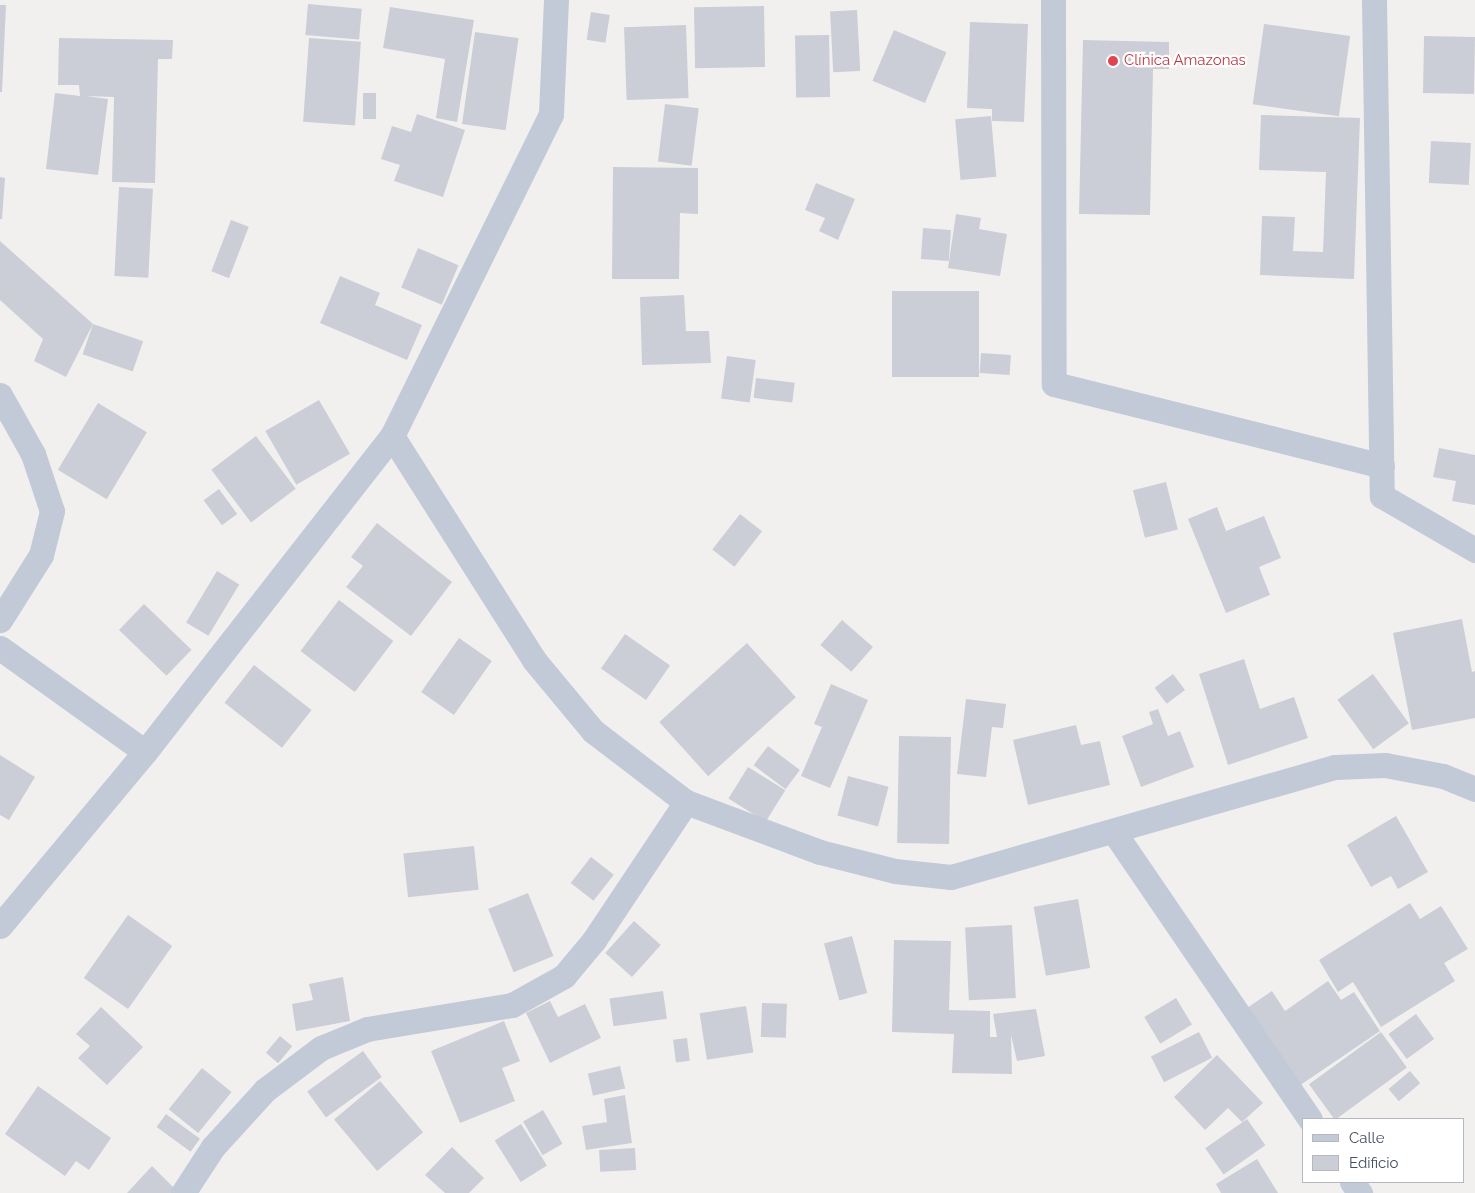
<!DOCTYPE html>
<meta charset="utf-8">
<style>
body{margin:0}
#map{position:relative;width:1475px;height:1193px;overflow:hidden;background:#f2f0ef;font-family:Raleway,sans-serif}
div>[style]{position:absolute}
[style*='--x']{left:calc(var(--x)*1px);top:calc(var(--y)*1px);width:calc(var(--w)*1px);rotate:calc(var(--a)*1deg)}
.building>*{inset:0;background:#cbced6;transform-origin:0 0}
.street>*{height:25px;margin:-12.5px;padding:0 12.5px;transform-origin:12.5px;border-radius:12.5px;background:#c1cad6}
.dots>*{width:14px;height:14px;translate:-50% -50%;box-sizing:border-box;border:2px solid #fff;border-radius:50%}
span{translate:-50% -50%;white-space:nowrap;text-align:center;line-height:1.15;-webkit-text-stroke:4.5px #fff;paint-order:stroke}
.health-label{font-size:15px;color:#be3a42}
.left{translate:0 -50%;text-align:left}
.legend{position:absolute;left:1302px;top:1118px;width:162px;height:65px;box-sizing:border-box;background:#fff;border:1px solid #b5b9bf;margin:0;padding:6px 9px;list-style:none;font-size:15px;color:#455060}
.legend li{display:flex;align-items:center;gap:10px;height:25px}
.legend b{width:25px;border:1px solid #b5b9bf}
</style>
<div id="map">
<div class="building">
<div style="left:308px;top:4px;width:54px;height:31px;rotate:5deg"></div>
<div style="clip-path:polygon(0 5px,6px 5px,2px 92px,0 92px)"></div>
<div style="left:764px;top:6px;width:61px;height:70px;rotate:89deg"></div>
<div style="clip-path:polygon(390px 7px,474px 20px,457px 122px,436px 118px,445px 59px,383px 48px)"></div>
<div style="left:857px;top:10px;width:61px;height:27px;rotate:87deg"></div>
<div style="left:591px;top:12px;width:19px;height:28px;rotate:9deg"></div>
<div style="clip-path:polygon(970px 22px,1028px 24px,1024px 122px,992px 121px,992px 109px,967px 108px)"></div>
<div style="left:1264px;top:24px;width:87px;height:81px;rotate:8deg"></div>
<div style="left:686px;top:25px;width:73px;height:62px;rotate:88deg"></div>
<div style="left:894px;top:30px;width:57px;height:55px;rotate:23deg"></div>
<div style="left:475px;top:32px;width:44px;height:93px;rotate:8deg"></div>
<div style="left:829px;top:35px;width:62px;height:34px;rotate:89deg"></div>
<div style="left:1424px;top:36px;width:51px;height:57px;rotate:1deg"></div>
<div style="clip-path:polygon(59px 38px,173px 40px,172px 59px,158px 59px,155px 183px,112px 182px,114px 97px,86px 96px,108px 99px,98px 175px,46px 169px,55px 93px,80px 96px,79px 85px,58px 85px)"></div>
<div style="left:309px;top:38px;width:52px;height:84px;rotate:4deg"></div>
<div style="clip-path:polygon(1083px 40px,1169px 42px,1169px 69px,1153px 69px,1150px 215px,1079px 214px)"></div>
<div style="left:363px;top:93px;width:13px;height:26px"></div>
<div style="left:665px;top:104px;width:34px;height:58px;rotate:7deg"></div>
<div style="clip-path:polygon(417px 114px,465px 130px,443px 197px,394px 181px,400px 165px,381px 159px,392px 126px,411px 132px)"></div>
<div style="clip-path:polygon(1261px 115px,1360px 118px,1354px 279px,1260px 275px,1262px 216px,1295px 217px,1293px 251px,1323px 252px,1326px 172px,1259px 170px)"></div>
<div style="left:991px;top:116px;width:61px;height:36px;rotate:85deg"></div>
<div style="left:1431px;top:141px;width:40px;height:42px;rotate:3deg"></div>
<div style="clip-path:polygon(613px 167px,698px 168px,698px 214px,680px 213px,679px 279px,612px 279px)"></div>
<div style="clip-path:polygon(0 177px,5px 178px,2px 219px,0 219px)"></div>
<div style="clip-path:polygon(816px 183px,855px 199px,838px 240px,819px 231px,825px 218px,805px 210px)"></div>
<div style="left:119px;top:187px;width:34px;height:89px;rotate:3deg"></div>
<div style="clip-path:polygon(956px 214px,981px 218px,979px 229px,1007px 234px,1000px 276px,948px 268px)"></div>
<div style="left:231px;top:220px;width:19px;height:55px;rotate:21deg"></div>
<div style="left:923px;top:228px;width:28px;height:31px;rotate:4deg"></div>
<div style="clip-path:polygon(0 241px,93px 324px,66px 377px,34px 361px,43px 339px,0 300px)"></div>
<div style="left:418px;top:248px;width:44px;height:43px;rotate:23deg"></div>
<div style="clip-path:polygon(340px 276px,380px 293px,375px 305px,422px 325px,407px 360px,320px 323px)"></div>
<div style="left:892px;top:291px;width:87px;height:86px"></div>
<div style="clip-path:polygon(684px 295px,686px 331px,709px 331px,711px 363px,642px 365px,640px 297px)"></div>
<div style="left:93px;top:324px;width:53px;height:32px;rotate:19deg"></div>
<div style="left:981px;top:353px;width:30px;height:20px;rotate:4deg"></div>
<div style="left:727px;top:356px;width:29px;height:43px;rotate:8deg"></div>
<div style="left:756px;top:378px;width:39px;height:20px;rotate:7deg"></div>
<div style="left:319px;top:400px;width:62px;height:62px;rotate:60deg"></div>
<div style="left:98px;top:403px;width:57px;height:78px;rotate:31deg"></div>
<div style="left:256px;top:436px;width:66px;height:56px;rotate:53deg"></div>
<div style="clip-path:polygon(1439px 448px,1475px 455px,1475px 505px,1452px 501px,1456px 481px,1433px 477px)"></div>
<div style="left:1166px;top:482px;width:49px;height:34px;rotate:76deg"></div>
<div style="left:219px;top:489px;width:31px;height:19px;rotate:54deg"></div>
<div style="clip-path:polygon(1217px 507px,1226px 531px,1264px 516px,1281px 558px,1259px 567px,1270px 595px,1226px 613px,1188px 519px)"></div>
<div style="left:740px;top:514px;width:28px;height:45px;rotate:38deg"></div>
<div style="clip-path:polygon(377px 523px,452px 582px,411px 636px,346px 587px,363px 566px,351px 557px)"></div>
<div style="left:217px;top:571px;width:26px;height:60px;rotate:31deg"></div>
<div style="left:339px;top:600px;width:68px;height:64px;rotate:37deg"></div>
<div style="left:144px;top:604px;width:66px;height:36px;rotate:44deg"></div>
<div style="clip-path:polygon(1462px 619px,1472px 672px,1475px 671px,1475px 718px,1412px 730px,1393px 633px)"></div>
<div style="left:842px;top:620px;width:41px;height:33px;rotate:41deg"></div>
<div style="left:625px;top:634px;width:55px;height:42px;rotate:35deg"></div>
<div style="left:459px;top:638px;width:40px;height:66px;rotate:35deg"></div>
<div style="left:747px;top:643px;width:73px;height:118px;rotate:48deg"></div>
<div style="clip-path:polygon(1244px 659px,1260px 709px,1294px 697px,1308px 738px,1228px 765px,1199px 674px)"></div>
<div style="left:254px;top:665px;width:73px;height:48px;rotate:38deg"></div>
<div style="left:1173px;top:674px;width:20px;height:23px;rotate:53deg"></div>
<div style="left:1373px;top:674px;width:61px;height:44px;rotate:54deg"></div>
<div style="clip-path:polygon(831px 684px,868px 700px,830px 788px,801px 776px,822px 727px,814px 724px)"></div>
<div style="clip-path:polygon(966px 699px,1006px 704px,1003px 728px,992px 727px,986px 777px,957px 774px)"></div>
<div style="clip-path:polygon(1158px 709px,1168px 736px,1180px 731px,1194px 767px,1141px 787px,1122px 736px,1153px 724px,1149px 712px)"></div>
<div style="clip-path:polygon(1076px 725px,1081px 745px,1100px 741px,1110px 785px,1028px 805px,1013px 740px)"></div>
<div style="left:899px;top:736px;width:52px;height:107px;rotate:1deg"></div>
<div style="left:768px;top:746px;width:40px;height:24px;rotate:37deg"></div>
<div style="clip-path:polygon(0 755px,35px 777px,9px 820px,0 815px)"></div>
<div style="left:748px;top:767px;width:44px;height:37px;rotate:32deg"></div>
<div style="left:848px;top:776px;width:42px;height:41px;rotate:15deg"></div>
<div style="clip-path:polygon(1396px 816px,1428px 872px,1398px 889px,1391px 876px,1371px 887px,1347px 845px)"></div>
<div style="left:474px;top:846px;width:44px;height:71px;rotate:84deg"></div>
<div style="left:591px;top:857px;width:29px;height:33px;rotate:38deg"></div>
<div style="left:528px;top:893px;width:68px;height:43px;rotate:68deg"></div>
<div style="left:1078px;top:899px;width:70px;height:45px;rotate:80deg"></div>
<div style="clip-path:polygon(1410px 903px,1420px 919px,1441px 906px,1468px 949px,1444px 963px,1455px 981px,1381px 1027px,1353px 982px,1338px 992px,1319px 960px)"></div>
<div style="left:128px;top:915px;width:54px;height:77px;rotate:35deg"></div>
<div style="left:634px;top:921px;width:36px;height:43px;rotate:42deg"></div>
<div style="left:1012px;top:925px;width:73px;height:47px;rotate:87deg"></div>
<div style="left:852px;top:936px;width:59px;height:29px;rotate:75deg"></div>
<div style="clip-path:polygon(894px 940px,951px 941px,949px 1010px,990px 1011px,990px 1037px,997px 1037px,993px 1014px,1036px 1009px,1045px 1056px,1017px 1061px,1011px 1035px,1012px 1074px,952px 1073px,954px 1034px,892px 1032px)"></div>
<div style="clip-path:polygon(343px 977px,350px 1021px,296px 1031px,292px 1004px,313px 1000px,309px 984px)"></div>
<div style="clip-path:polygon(1328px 981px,1341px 1000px,1354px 992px,1380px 1031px,1296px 1088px,1244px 1010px,1272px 991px,1285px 1011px)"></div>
<div style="left:663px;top:991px;width:28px;height:54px;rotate:82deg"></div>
<div style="left:1176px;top:998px;width:31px;height:37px;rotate:59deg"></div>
<div style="clip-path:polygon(550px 1001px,558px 1017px,585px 1004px,601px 1038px,550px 1063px,526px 1013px)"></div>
<div style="left:762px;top:1003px;width:25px;height:34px;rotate:2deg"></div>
<div style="left:746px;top:1006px;width:47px;height:47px;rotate:81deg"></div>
<div style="clip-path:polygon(101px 1007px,143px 1047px,107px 1085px,78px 1058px,90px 1046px,76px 1034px)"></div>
<div style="left:1416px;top:1014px;width:31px;height:34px;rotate:54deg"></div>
<div style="clip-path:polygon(504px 1021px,520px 1061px,502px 1068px,515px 1101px,460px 1123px,431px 1051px)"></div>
<div style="left:1199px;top:1032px;width:29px;height:54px;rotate:63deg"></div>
<div style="left:1381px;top:1032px;width:44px;height:89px;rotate:54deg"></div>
<div style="left:280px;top:1036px;width:16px;height:22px;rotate:40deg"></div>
<div style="left:687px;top:1038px;width:23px;height:14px;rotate:83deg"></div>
<div style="left:363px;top:1051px;width:32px;height:69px;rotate:54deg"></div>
<div style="clip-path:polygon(1217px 1055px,1263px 1103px,1242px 1122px,1228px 1108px,1205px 1130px,1174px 1097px)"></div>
<div style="left:620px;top:1066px;width:23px;height:33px;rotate:77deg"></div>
<div style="left:202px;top:1068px;width:38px;height:53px;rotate:39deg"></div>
<div style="left:1410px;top:1071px;width:16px;height:28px;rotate:50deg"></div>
<div style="left:380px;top:1081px;width:67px;height:60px;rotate:50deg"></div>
<div style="clip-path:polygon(38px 1086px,111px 1138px,89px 1170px,76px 1161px,65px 1176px,5px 1134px)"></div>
<div style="clip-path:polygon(625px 1095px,632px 1143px,586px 1150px,582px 1126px,607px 1122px,604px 1099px)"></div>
<div style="left:543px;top:1110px;width:39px;height:23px;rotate:60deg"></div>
<div style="left:166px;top:1114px;width:42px;height:16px;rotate:36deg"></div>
<div style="left:1247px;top:1119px;width:32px;height:51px;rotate:55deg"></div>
<div style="left:521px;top:1124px;width:49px;height:31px;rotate:58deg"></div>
<div style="clip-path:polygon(452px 1147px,484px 1178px,469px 1193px,445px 1193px,425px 1175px)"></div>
<div style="left:635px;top:1148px;width:22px;height:36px;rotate:87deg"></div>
<div style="clip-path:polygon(1257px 1159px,1278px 1193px,1221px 1193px,1216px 1184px)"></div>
<div style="clip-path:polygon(152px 1166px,175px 1189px,171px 1193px,127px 1193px)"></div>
</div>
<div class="street">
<div style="--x:1053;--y:0;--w:384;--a:89.9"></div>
<div style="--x:1054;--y:384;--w:338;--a:14"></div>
<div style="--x:1374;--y:0;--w:496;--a:89.1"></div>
<div style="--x:1382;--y:496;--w:108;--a:30.1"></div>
<div style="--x:0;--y:395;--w:68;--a:60.8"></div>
<div style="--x:33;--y:454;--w:60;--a:71.6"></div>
<div style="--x:52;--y:511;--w:45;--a:104"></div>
<div style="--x:41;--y:555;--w:77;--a:122.2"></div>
<div style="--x:392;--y:436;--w:265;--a:57.6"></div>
<div style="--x:534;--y:660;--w:92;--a:50.3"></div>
<div style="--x:593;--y:731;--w:117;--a:37.4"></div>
<div style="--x:686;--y:802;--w:143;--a:20.5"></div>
<div style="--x:820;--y:852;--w:77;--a:14.2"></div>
<div style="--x:895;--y:871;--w:56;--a:6.1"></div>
<div style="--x:951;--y:877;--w:399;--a:-16"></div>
<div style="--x:1335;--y:767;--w:50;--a:-2.3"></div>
<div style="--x:1385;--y:765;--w:59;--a:10.7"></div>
<div style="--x:1443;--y:776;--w:35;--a:22"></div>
<div style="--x:0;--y:648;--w:178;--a:35.6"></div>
<div style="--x:1114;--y:832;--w:348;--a:55.7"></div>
<div style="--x:0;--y:926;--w:226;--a:-50.2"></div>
<div style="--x:145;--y:752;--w:401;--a:-52"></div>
<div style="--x:392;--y:436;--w:359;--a:-63.7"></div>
<div style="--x:551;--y:114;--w:114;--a:-87.5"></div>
<div style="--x:1352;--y:1182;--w:14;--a:54"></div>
<div style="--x:183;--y:1193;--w:55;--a:-56.9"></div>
<div style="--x:213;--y:1147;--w:77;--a:-47.6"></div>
<div style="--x:265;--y:1090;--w:70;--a:-36.9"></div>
<div style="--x:321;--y:1048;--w:50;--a:-22.4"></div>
<div style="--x:367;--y:1029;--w:147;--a:-9.4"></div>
<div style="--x:512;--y:1005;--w:60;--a:-29.1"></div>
<div style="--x:564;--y:976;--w:47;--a:-50.2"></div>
<div style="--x:594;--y:940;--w:166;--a:-56.3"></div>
</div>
<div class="dots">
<div style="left:1113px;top:61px;background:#e0444e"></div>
</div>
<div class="health-label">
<span class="left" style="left:1124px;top:61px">Clínica Amazonas</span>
</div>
<ul class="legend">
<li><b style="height:6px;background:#c1cad6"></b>Calle</li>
<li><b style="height:14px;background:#cbced6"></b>Edificio</li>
</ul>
</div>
